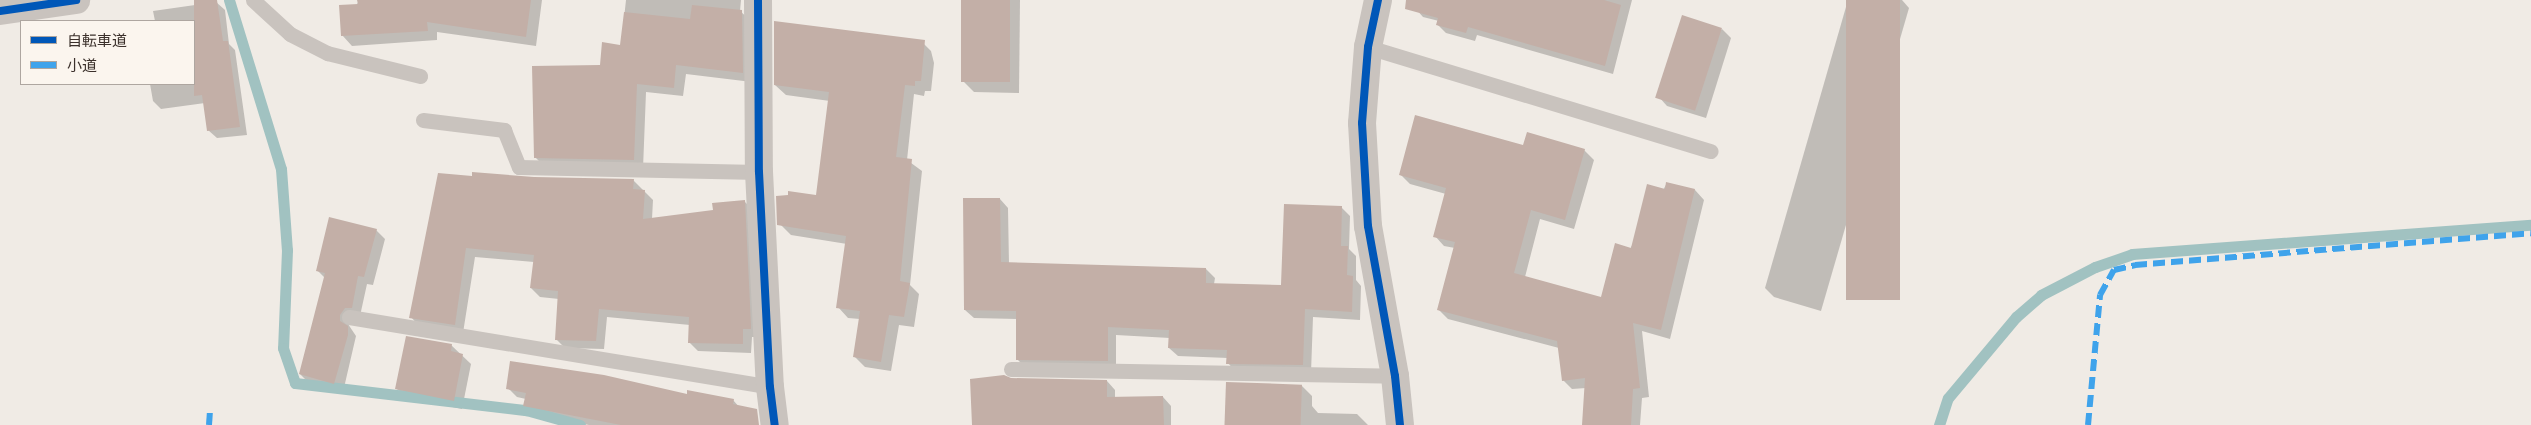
<!DOCTYPE html>
<meta charset="utf-8">
<style>
body{margin:0}
#map{position:relative;width:2531px;height:425px;overflow:hidden;background:#f0ebe5;font-family:Raleway,"Noto Sans JP",sans-serif}
div>[style]{position:absolute}
[style*='--x']{left:calc(var(--x)*1px);top:calc(var(--y)*1px);width:calc(var(--w)*1px);rotate:calc(var(--a)*1deg)}
.shadow>*{inset:0;background:#0003}
.stream>*{height:11px;margin:-5.5px;padding:0 5.5px;transform-origin:5.5px;border-radius:5.5px;background:#a1c2c1}
.building>*{inset:0;background:#c3afa7;transform-origin:0 0}
.service>*{height:15px;margin:-7.5px;padding:0 7.5px;transform-origin:7.5px;border-radius:7.5px;background:#c9c3be}
.minor>*{height:28px;margin:-14px;padding:0 14px;transform-origin:14px;border-radius:14px;background:#c9c3be}
.tertiary>*{height:28px;margin:-14px;padding:0 14px;transform-origin:14px;border-radius:14px;background:#c9c3be}
.quiet>*{height:6px;margin-top:-3px;transform-origin:0;background:repeating-linear-gradient(90deg,#3fa3eb 0 12px,transparent 0 18px)}
.cycleway>*{height:8px;margin:-4px;padding:0 4px;transform-origin:4px;border-radius:4px;background:#0057b8}
span{translate:-50% -50%;white-space:nowrap;text-align:center;line-height:1.15;-webkit-text-stroke:4.5px #fbf5ee;paint-order:stroke}
.legend{position:absolute;left:20px;top:20px;width:175px;height:65px;box-sizing:border-box;background:#fbf5ee;border:1px solid #aea6a0;margin:0;padding:6px 9px;list-style:none;font-size:15px;color:#3b302b}
.legend li{display:flex;align-items:center;gap:10px;height:25px}
.legend b{width:25px;border:1px solid #aea6a0}
</style>
<div id="map">
<div class="shadow">
<div style="clip-path:polygon(359px 0,542px 0,536px 46px,437px 32px,437px 40px,352px 46px,342px 35px)"></div>
<div style="clip-path:polygon(626px 0,741px 0,740px 11px,751px 21px,752px 82px,686px 74px,683px 96px,646px 92px,643px 169px,545px 167px,535px 157px,601px 67px,621px 46px)"></div>
<div style="clip-path:polygon(963px 0,1020px 0,1019px 93px,974px 92px,963px 81px)"></div>
<div style="clip-path:polygon(1417px 0,1632px 0,1613px 74px,1477px 35px,1475px 41px,1446px 33px,1437px 24px,1439px 21px,1423px 17px,1415px 8px)"></div>
<div style="clip-path:polygon(1848px 0,1902px 0,1909px 8px,1821px 311px,1774px 297px,1765px 288px)"></div>
<div style="clip-path:polygon(216px 2px,225px 10px,229px 44px,235px 50px,247px 135px,217px 138px,208px 130px,205px 103px,161px 109px,153px 101px,150px 84px,194px 84px,194px 21px,155px 21px,153px 11px)"></div>
<div style="clip-path:polygon(1722px 29px,1731px 38px,1706px 118px,1667px 106px,1659px 97px)"></div>
<div style="clip-path:polygon(921px 41px,931px 51px,934px 63px,931px 91px,925px 91px,924px 96px,914px 94px,907px 160px,922px 171px,910px 285px,919px 294px,914px 327px,899px 325px,891px 371px,865px 367px,855px 357px,860px 319px,848px 318px,838px 307px,847px 244px,791px 235px,781px 225px,817px 196px,830px 101px,786px 95px,775px 85px)"></div>
<div style="clip-path:polygon(1524px 146px,1584px 150px,1594px 160px,1574px 229px,1540px 219px,1525px 277px,1602px 299px,1667px 183px,1695px 190px,1704px 200px,1670px 339px,1642px 331px,1649px 397px,1642px 398px,1640px 425px,1583px 425px,1586px 388px,1572px 389px,1563px 380px,1559px 348px,1448px 319px,1438px 309px,1455px 248px,1444px 246px,1435px 236px,1446px 194px,1410px 184px,1401px 175px)"></div>
<div style="clip-path:polygon(473px 178px,633px 180px,653px 200px,652px 219px,715px 212px,744px 201px,753px 210px,759px 337px,752px 337px,751px 353px,698px 351px,689px 342px,690px 325px,607px 317px,604px 349px,565px 348px,556px 339px,559px 299px,540px 297px,531px 288px,534px 262px,475px 257px,463px 333px,419px 326px,411px 317px)"></div>
<div style="clip-path:polygon(1000px 199px,1008px 208px,1009px 264px,1206px 269px,1215px 278px,1214px 284px,1283px 287px,1341px 207px,1350px 216px,1349px 249px,1356px 256px,1356px 280px,1361px 286px,1360px 320px,1313px 317px,1311px 373px,1236px 372px,1228px 363px,1228px 358px,1178px 356px,1169px 348px,1170px 338px,1116px 335px,1116px 370px,1026px 368px,1017px 359px,1017px 319px,974px 318px,965px 310px)"></div>
<div style="clip-path:polygon(376px 230px,385px 239px,373px 285px,367px 284px,360px 316px,348px 324px,356px 336px,343px 392px,309px 383px,300px 374px,325px 278px,318px 271px)"></div>
<div style="clip-path:polygon(451px 345px,471px 364px,462px 409px,406px 397px,397px 389px)"></div>
<div style="clip-path:polygon(1011px 380px,1107px 381px,1115px 390px,1115px 398px,1163px 397px,1171px 406px,1171px 425px,973px 425px)"></div>
<div style="clip-path:polygon(1301px 385px,1312px 396px,1312px 406px,1318px 413px,1357px 414px,1368px 425px,1225px 425px)"></div>
<div style="clip-path:polygon(508px 388px,733px 400px,755px 425px,589px 425px,534px 414px,525px 405px,526px 399px,517px 397px)"></div>
</div>
<div class="stream">
<div style="--x:229;--y:0;--w:177;--a:72.9"></div>
<div style="--x:281;--y:169;--w:81;--a:85.8"></div>
<div style="--x:287;--y:250;--w:98;--a:92.3"></div>
<div style="--x:283;--y:348;--w:37;--a:71"></div>
<div style="--x:295;--y:383;--w:233;--a:6.7"></div>
<div style="--x:526;--y:410;--w:56;--a:15.5"></div>
<div style="--x:1939;--y:425;--w:28;--a:-72"></div>
<div style="--x:1948;--y:398;--w:106;--a:-50"></div>
<div style="--x:2016;--y:317;--w:33;--a:-41"></div>
<div style="--x:2041;--y:295;--w:61;--a:-27.4"></div>
<div style="--x:2095;--y:267;--w:39;--a:-19"></div>
<div style="--x:2132;--y:254;--w:400;--a:-4.2"></div>
</div>
<div class="building">
<div style="clip-path:polygon(194px 0,217px 0,223px 41px,228px 41px,240px 127px,207px 131px,202px 95px,194px 96px)"></div>
<div style="clip-path:polygon(357px 0,531px 0,526px 37px,427px 22px,428px 31px,341px 36px,339px 5px,358px 4px)"></div>
<div style="left:961px;top:0;width:49px;height:82px"></div>
<div style="clip-path:polygon(1406px 0,1604px 0,1621px 5px,1605px 66px,1468px 27px,1466px 33px,1436px 25px,1438px 18px,1405px 9px)"></div>
<div style="left:1846px;top:0;width:54px;height:300px"></div>
<div style="clip-path:polygon(692px 5px,742px 10px,743px 73px,676px 65px,674px 88px,637px 84px,634px 160px,534px 158px,532px 66px,600px 65px,602px 42px,620px 45px,624px 12px,690px 19px)"></div>
<div style="left:1682px;top:15px;width:42px;height:87px;rotate:18deg"></div>
<div style="clip-path:polygon(774px 21px,925px 40px,921px 81px,915px 81px,915px 86px,905px 85px,896px 157px,912px 159px,900px 281px,910px 283px,904px 317px,889px 315px,881px 362px,853px 357px,860px 311px,836px 308px,846px 236px,777px 225px,776px 196px,788px 195px,788px 191px,816px 195px,829px 92px,774px 85px)"></div>
<div style="clip-path:polygon(1415px 115px,1523px 145px,1527px 132px,1585px 149px,1565px 220px,1531px 210px,1514px 273px,1601px 297px,1615px 243px,1631px 248px,1647px 184px,1665px 189px,1666px 182px,1695px 189px,1661px 330px,1633px 323px,1640px 388px,1633px 389px,1631px 425px,1582px 425px,1585px 378px,1562px 381px,1557px 341px,1437px 310px,1455px 242px,1433px 237px,1446px 188px,1399px 175px)"></div>
<div style="clip-path:polygon(472px 172px,534px 177px,634px 179px,633px 189px,645px 190px,643px 219px,713px 210px,712px 203px,745px 200px,751px 325px,751px 329px,743px 329px,743px 344px,688px 343px,689px 317px,599px 309px,596px 341px,555px 340px,558px 291px,530px 288px,534px 255px,466px 248px,455px 325px,409px 318px,438px 173px,472px 176px)"></div>
<div style="clip-path:polygon(963px 198px,1000px 198px,1001px 262px,1206px 268px,1206px 283px,1281px 285px,1284px 204px,1342px 206px,1341px 246px,1348px 246px,1347px 275px,1353px 276px,1352px 312px,1305px 309px,1303px 365px,1226px 364px,1227px 350px,1168px 348px,1169px 330px,1108px 327px,1108px 361px,1016px 360px,1016px 311px,964px 310px)"></div>
<div style="clip-path:polygon(329px 217px,377px 229px,364px 277px,358px 276px,352px 308px,345px 308px,340px 315px,340px 321px,348px 326px,348px 335px,334px 384px,299px 374px,325px 273px,316px 271px)"></div>
<div style="clip-path:polygon(406px 336px,452px 344px,451px 351px,463px 354px,454px 401px,395px 389px)"></div>
<div style="clip-path:polygon(510px 361px,604px 375px,687px 394px,687px 390px,734px 399px,733px 404px,757px 409px,759px 425px,621px 425px,523px 406px,526px 393px,506px 389px)"></div>
<div style="clip-path:polygon(1004px 375px,1011px 378px,1107px 380px,1107px 397px,1163px 396px,1164px 425px,972px 425px,970px 379px)"></div>
<div style="left:1226px;top:382px;width:76px;height:43px;rotate:2deg"></div>
</div>
<div class="service">
<div style="--x:253;--y:0;--w:50;--a:42.6"></div>
<div style="--x:290;--y:34;--w:42;--a:27.2"></div>
<div style="--x:327;--y:53;--w:96;--a:13.9"></div>
<div style="--x:1368;--y:47;--w:358;--a:16.9"></div>
<div style="--x:423;--y:120;--w:82;--a:7"></div>
<div style="--x:504;--y:130;--w:40;--a:68"></div>
<div style="--x:519;--y:167;--w:240;--a:1.2"></div>
<div style="--x:349;--y:317;--w:427;--a:9.4"></div>
<div style="--x:1011;--y:369;--w:384;--a:1"></div>
</div>
<div class="minor">
<div style="--x:758;--y:0;--w:172;--a:89.7"></div>
<div style="--x:759;--y:172;--w:215;--a:87.1"></div>
<div style="--x:770;--y:387;--w:38;--a:83"></div>
<div style="--x:0;--y:11;--w:77;--a:-8.2"></div>
</div>
<div class="tertiary">
<div style="--x:1378;--y:0;--w:48;--a:102"></div>
<div style="--x:1368;--y:47;--w:76;--a:94.5"></div>
<div style="--x:1362;--y:123;--w:103;--a:86.7"></div>
<div style="--x:1368;--y:226;--w:152;--a:79.8"></div>
<div style="--x:1395;--y:376;--w:49;--a:84.2"></div>
</div>
<div class="quiet">
<div style="--x:209;--y:425;--w:15;--a:-86"></div>
<div style="--x:2088;--y:425;--w:131;--a:-84.7"></div>
<div style="--x:2100;--y:295;--w:29;--a:-61"></div>
<div style="--x:2114;--y:270;--w:22;--a:-13"></div>
<div style="--x:2135;--y:265;--w:397;--a:-4.6"></div>
</div>
<div class="cycleway">
<div style="--x:758;--y:0;--w:172;--a:89.7"></div>
<div style="--x:759;--y:172;--w:215;--a:87.1"></div>
<div style="--x:770;--y:387;--w:38;--a:83"></div>
<div style="--x:1378;--y:0;--w:48;--a:102"></div>
<div style="--x:1368;--y:47;--w:76;--a:94.5"></div>
<div style="--x:1362;--y:123;--w:103;--a:86.7"></div>
<div style="--x:1368;--y:226;--w:152;--a:79.8"></div>
<div style="--x:1395;--y:376;--w:49;--a:84.2"></div>
<div style="--x:0;--y:11;--w:77;--a:-8.2"></div>
</div>
<ul class="legend">
<li><b style="height:6px;background:#0057b8"></b>自転車道</li>
<li><b style="height:6px;background:#3fa3eb"></b>小道</li>
</ul>
</div>
